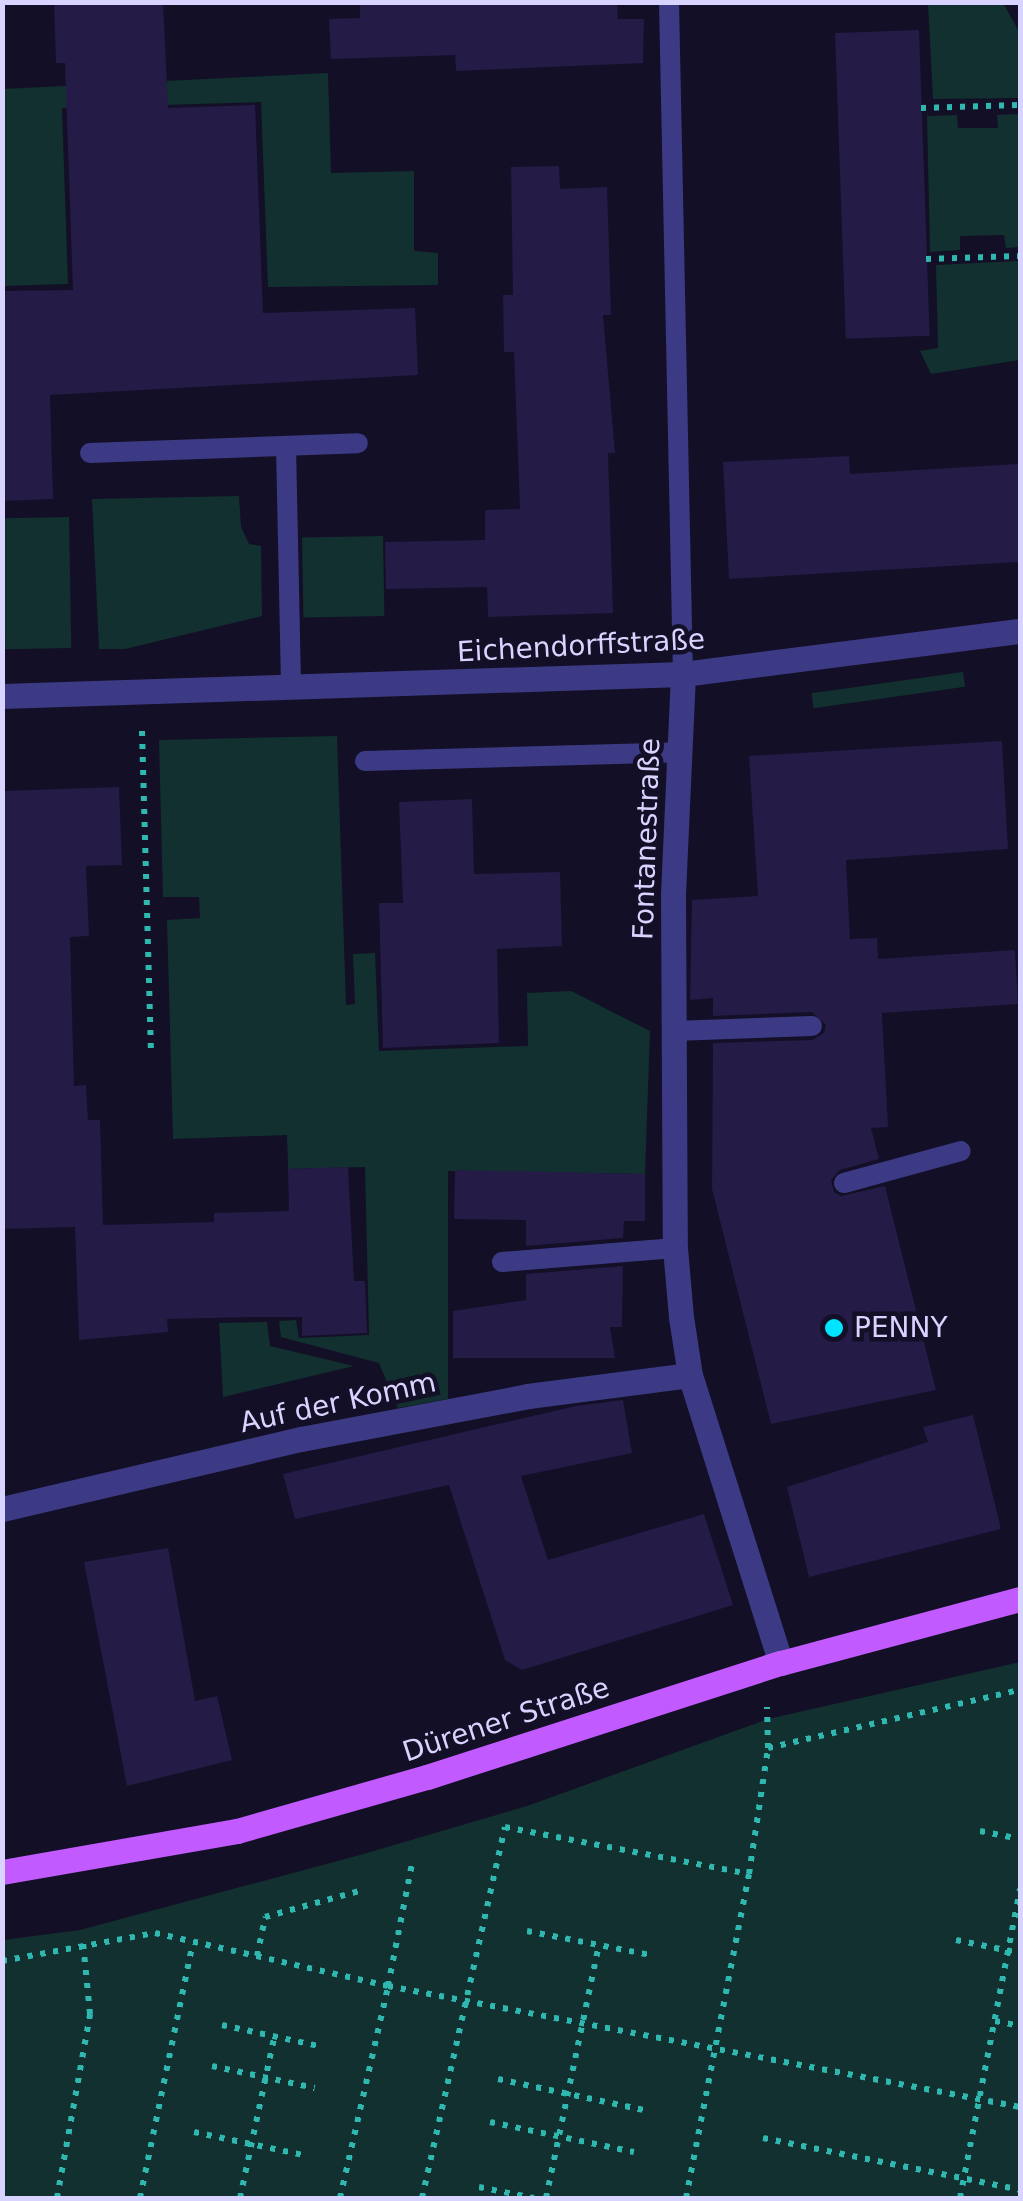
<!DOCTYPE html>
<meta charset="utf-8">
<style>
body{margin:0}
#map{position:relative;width:1023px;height:2201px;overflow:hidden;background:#130f26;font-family:"DejaVu Sans",sans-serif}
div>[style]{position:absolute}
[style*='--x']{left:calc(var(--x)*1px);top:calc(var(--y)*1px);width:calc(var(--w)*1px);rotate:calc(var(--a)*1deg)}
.green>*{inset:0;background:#12302f;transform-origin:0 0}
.building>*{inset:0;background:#241b47;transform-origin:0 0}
.path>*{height:6px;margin-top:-3px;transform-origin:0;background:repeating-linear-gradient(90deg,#2fb8b0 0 5px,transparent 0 13px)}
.service>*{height:20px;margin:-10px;padding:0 10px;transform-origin:10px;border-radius:10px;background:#3d3a85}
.minor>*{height:25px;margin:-12.5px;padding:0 12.5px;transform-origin:12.5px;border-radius:12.5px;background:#3d3a85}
.primary>*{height:25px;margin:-12.5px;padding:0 12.5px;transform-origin:12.5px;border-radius:12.5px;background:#c25bff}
.dots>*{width:28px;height:28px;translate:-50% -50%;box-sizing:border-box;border:5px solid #130f26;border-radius:50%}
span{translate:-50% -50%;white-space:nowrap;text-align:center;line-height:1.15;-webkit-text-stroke:9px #130f26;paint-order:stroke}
.street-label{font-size:28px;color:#d9d4ff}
.poi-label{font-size:28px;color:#d9d4ff}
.left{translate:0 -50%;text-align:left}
.frame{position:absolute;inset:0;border:5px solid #d9d4ff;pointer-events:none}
</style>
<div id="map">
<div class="green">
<div style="clip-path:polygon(928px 3px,1003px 3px,1020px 33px,1020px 98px,933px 99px)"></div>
<div style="clip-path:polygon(328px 73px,331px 173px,414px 171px,414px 251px,438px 253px,438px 285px,268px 287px,261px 102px,62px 108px,68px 284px,3px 286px,3px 89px)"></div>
<div style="clip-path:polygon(1020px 114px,1020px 247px,1006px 248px,1004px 235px,960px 236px,960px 250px,930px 252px,927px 116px,957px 115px,958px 128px,998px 128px,997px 115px)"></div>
<div style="clip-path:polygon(1020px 261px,1020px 360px,931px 374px,920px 351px,938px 348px,936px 265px)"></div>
<div style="clip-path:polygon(239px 496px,241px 527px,249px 544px,261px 546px,262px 616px,125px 649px,99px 649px,92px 499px)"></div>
<div style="left:69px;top:517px;width:131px;height:66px;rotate:89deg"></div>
<div style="left:383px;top:536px;width:80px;height:81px;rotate:89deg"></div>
<div style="left:963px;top:672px;width:15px;height:153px;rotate:82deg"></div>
<div style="clip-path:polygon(337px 736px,346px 1005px,355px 1004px,353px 954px,375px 953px,379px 1051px,528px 1046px,527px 993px,571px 991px,650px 1031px,645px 1174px,448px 1171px,448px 1399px,398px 1408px,379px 1363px,281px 1337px,279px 1321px,296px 1320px,299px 1338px,369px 1335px,365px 1167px,288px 1169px,287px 1135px,173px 1139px,167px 920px,200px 918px,199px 897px,163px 897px,159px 740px)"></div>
<div style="clip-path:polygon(267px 1322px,270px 1346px,354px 1366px,223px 1397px,219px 1323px)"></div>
<div style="clip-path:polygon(1020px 1662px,1020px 2198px,3px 2198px,3px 1940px,80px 1930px,360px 1855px,527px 1806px,768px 1719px)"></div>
</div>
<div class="building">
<div style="clip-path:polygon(54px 2px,163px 2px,168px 108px,255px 105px,263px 313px,415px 308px,418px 375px,50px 395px,53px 499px,2px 501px,2px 291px,73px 290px,65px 63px,56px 63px)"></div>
<div style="clip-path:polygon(360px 2px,617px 2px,618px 19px,644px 19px,643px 63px,456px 71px,455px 55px,331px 59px,329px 19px,360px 18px)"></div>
<div style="left:919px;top:30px;width:306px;height:84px;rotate:88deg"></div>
<div style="clip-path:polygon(559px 166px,560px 189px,607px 187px,611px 315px,603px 315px,615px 453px,608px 453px,613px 613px,488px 617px,487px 587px,386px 589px,385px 542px,485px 540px,485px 510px,520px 509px,514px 352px,504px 352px,503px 295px,513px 295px,511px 167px)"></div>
<div style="clip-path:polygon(849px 456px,850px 474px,1020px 464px,1020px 562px,729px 579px,723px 462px)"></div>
<div style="clip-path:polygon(1002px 741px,1008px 849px,846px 860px,850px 939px,877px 938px,878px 959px,1015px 950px,1018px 1004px,882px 1013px,888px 1127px,871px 1128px,879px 1159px,840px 1170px,831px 1180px,834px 1192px,841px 1196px,885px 1186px,936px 1390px,771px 1424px,712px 1189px,713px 1043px,812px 1040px,824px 1033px,826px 1025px,812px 1012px,713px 1016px,713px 998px,690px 1000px,692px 900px,758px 896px,749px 756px)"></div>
<div style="clip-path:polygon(119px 787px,122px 865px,86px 866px,89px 936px,70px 937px,74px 1086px,86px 1085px,88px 1120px,100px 1120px,103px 1225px,214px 1222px,214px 1213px,289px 1211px,288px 1169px,348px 1167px,354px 1281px,365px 1281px,367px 1333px,302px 1336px,302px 1317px,252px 1317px,167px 1319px,168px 1332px,79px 1340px,75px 1227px,2px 1229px,2px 791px)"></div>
<div style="clip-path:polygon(472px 799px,474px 874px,560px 872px,562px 946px,497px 949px,499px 1043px,383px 1048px,379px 903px,403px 903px,399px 802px)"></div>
<div style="clip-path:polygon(455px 1170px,645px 1174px,645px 1221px,624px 1221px,623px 1238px,526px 1246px,526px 1220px,454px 1219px)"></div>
<div style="clip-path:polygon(623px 1266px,622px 1327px,610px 1327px,615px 1358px,453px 1358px,453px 1311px,526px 1300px,526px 1274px)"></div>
<div style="clip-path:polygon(623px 1400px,632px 1453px,521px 1476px,548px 1560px,704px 1514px,733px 1605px,522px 1670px,505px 1660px,449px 1485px,295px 1519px,283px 1474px,576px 1406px)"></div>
<div style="clip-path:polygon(973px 1415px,1001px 1529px,809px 1577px,787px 1487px,928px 1442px,923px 1427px)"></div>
<div style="clip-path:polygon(168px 1548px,195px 1701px,217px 1696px,232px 1760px,127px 1786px,84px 1562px)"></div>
</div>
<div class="path">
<div style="--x:921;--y:108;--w:99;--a:-1.7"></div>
<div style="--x:926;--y:259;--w:94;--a:-1.8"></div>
<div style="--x:142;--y:731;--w:318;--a:88.4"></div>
<div style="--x:768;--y:1748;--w:259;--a:-13"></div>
<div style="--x:980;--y:1831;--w:41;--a:11.3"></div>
<div style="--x:527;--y:1931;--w:125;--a:11"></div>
<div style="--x:956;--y:1940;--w:65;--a:11.5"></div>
<div style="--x:257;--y:1956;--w:40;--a:-78"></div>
<div style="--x:265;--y:1917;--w:102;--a:-15.4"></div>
<div style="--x:2;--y:1961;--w:156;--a:-10.4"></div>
<div style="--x:155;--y:1933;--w:239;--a:12.8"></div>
<div style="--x:388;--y:1986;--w:129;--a:-78.9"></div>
<div style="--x:995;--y:2021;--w:25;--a:11"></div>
<div style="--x:222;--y:2025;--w:103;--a:12.3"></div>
<div style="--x:212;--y:2066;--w:105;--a:12.1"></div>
<div style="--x:498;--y:2079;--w:149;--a:12"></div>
<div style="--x:490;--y:2122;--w:147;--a:11.8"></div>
<div style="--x:194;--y:2132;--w:111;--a:11.9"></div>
<div style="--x:763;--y:2138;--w:262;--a:11.4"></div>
<div style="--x:479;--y:2187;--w:56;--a:11.3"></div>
<div style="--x:57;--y:2198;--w:187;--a:-79.8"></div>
<div style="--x:90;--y:2014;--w:71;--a:-95.6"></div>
<div style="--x:140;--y:2198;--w:260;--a:-78.3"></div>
<div style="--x:240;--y:2198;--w:164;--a:-78"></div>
<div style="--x:340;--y:2198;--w:217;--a:-77.2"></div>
<div style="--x:388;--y:1986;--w:643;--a:10.84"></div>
<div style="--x:422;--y:2198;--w:380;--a:-77.4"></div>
<div style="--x:505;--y:1827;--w:248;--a:10.9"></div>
<div style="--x:546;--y:2198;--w:258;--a:-78.2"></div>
<div style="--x:686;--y:2198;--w:330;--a:-79"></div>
<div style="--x:749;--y:1874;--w:127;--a:-81.4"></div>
<div style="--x:768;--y:1748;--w:41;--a:-91.4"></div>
<div style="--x:960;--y:2198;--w:315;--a:-79"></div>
</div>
<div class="service">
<div style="--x:669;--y:2;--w:672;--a:88.81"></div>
<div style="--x:286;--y:446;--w:242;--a:88.8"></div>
<div style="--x:90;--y:453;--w:268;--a:-2.1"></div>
<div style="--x:365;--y:761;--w:315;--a:-1.6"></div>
<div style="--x:674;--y:1031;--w:138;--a:-2.1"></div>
<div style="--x:844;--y:1183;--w:121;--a:-15.3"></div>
<div style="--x:502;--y:1262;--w:174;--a:-4.6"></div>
</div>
<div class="minor">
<div style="--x:683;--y:674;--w:220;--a:92.6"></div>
<div style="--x:673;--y:894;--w:354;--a:89.7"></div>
<div style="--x:675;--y:1248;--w:69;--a:85"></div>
<div style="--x:681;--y:1317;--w:59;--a:81.2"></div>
<div style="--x:690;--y:1375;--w:302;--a:72.5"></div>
<div style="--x:2;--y:696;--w:681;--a:-1.85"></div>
<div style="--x:683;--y:674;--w:340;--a:-7.3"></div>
<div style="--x:2;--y:1509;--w:307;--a:-13.2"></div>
<div style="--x:301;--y:1439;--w:231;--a:-10.7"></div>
<div style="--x:528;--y:1396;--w:163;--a:-7.4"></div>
</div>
<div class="primary">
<div style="--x:2;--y:1872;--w:239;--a:-9.9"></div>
<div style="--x:237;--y:1831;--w:198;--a:-15.9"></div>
<div style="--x:427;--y:1777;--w:372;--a:-17.9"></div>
<div style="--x:781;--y:1663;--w:247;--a:-15"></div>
</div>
<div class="dots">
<div style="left:834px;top:1328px;background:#00e5ff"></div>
</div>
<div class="street-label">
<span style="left:581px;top:646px;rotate:-3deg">Eichendorffstraße</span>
<span style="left:647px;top:839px;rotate:-88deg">Fontanestraße</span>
<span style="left:338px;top:1403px;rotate:-12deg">Auf der Komm</span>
<span style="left:506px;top:1720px;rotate:-18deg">Dürener Straße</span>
</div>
<div class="poi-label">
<span class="left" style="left:854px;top:1328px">PENNY</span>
</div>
<div class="frame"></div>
</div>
